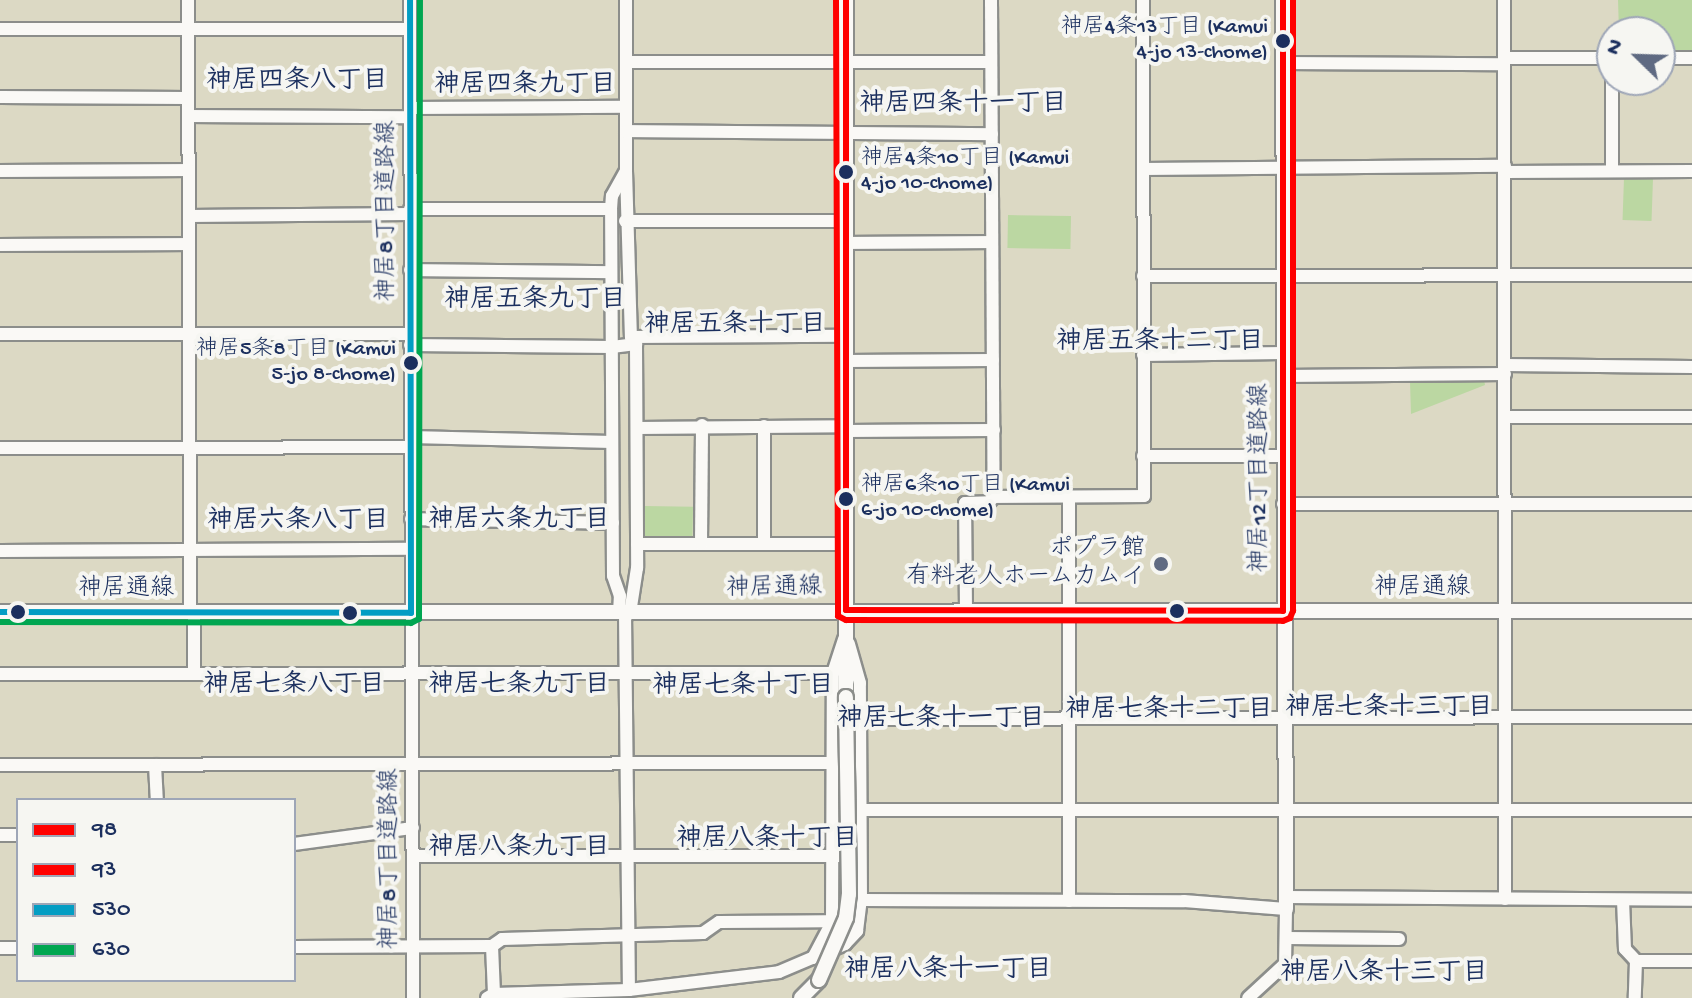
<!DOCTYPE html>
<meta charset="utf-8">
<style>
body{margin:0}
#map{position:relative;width:1692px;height:998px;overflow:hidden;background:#dcd9c4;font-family:"Gochi Hand","Klee One",sans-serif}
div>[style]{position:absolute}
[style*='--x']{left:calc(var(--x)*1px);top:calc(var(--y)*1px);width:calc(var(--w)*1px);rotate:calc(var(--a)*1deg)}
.green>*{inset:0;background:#bbd7a2;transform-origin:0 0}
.roads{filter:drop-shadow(2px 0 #8c8e8b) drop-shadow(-2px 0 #8c8e8b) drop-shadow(0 2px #8c8e8b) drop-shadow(0 -2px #8c8e8b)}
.minor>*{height:12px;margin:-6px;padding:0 6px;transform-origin:6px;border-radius:6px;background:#faf9f6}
.tertiary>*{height:14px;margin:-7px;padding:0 7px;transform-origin:7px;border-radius:7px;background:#faf9f6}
.bridges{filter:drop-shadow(2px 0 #8c8e8b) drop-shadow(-2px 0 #8c8e8b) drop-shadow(0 2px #8c8e8b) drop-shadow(0 -2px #8c8e8b)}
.tertiary-bridge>*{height:14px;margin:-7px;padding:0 7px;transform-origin:7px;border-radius:7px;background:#faf9f6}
.bus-1>*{height:6px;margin:-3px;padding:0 3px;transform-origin:3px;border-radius:3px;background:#f00}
.bus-2>*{height:6px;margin:-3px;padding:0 3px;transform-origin:3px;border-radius:3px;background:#f00}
.bus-3>*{height:6px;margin:-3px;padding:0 3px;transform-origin:3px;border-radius:3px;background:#039dc3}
.bus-4>*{height:6px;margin:-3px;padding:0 3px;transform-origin:3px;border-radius:3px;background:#00a651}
.dots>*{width:22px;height:22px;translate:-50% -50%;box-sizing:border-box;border:4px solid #f6f6f2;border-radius:50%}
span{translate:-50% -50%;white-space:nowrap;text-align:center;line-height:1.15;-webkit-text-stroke:8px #f6f6f2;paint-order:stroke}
.bus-label{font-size:22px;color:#1b2f5e}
.right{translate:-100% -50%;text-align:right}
.left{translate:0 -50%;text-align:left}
.street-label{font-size:24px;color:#1b2f5e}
.poi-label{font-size:24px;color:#1b2f5e}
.neighbourhood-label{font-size:26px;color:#1b2f5e;font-weight:700}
.legend{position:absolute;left:16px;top:798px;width:280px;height:184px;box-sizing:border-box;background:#f6f6f2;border:2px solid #9ea6b7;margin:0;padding:10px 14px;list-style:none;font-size:24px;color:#1b2f5e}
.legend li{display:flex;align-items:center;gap:16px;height:40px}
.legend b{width:40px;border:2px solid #9ea6b7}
.north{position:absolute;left:1596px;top:16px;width:80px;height:80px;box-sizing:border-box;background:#f6f6f2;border:2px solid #9ea6b7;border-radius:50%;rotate:293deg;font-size:22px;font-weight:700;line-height:32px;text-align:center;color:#1b2f5e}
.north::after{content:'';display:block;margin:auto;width:28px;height:36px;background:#5f6a82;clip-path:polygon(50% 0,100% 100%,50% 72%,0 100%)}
</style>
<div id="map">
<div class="green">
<div style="clip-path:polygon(1618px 0,1692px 0,1692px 51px,1660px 51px,1660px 32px,1619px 32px)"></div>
<div style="left:1624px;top:178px;width:29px;height:42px;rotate:2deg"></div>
<div style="left:1008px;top:215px;width:63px;height:33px;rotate:1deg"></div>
<div style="clip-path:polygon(1484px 379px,1485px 385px,1411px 414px,1410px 381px)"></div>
<div style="left:645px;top:506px;width:48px;height:31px;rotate:1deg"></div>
</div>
<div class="roads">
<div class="minor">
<div style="--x:188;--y:0;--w:612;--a:89.81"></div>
<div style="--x:410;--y:0;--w:998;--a:89.83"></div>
<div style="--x:626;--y:0;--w:171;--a:90"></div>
<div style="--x:626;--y:171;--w:166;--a:88.3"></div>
<div style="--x:631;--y:337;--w:9;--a:54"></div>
<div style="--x:636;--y:344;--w:224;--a:89.7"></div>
<div style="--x:637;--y:568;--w:46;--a:98.8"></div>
<div style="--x:991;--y:0;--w:497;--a:89.7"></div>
<div style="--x:1504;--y:0;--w:899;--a:89.94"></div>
<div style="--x:0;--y:29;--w:410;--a:0"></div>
<div style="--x:1504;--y:58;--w:108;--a:0"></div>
<div style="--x:1612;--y:58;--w:113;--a:90"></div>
<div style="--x:1660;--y:58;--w:32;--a:0"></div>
<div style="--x:626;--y:62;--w:365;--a:0"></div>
<div style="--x:1283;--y:63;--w:221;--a:0.3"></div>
<div style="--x:0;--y:97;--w:188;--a:0.3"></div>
<div style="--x:410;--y:108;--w:216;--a:-0.3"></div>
<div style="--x:188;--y:116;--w:222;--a:0.3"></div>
<div style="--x:626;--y:131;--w:366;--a:0.5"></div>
<div style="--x:1143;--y:169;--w:362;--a:-0.5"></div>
<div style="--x:0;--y:171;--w:188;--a:-0.3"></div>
<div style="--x:1505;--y:172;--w:187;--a:-0.3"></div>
<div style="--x:410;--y:209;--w:201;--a:0"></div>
<div style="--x:189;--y:216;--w:221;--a:-0.5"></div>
<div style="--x:625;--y:221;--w:221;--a:0"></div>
<div style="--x:846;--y:243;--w:146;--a:-0.4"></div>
<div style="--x:0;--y:245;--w:189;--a:-0.3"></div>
<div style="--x:410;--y:270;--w:201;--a:0.6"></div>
<div style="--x:1143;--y:276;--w:549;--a:-0.1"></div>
<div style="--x:0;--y:334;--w:411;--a:0"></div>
<div style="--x:631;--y:337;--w:215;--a:-0.3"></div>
<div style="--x:410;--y:345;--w:202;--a:0.6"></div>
<div style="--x:612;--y:347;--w:24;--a:-7"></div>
<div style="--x:1143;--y:355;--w:140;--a:-0.8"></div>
<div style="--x:846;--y:361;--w:147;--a:-0.4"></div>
<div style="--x:1505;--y:365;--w:187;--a:0.6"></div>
<div style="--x:1283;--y:376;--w:222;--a:-0.5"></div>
<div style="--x:1506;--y:417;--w:186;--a:0"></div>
<div style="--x:637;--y:428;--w:209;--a:-0.5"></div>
<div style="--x:846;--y:431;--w:148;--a:-0.4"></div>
<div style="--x:411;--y:437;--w:201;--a:1.4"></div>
<div style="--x:0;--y:448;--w:411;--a:-0.1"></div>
<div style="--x:1143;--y:456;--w:140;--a:0"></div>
<div style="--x:1283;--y:504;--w:409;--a:0"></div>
<div style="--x:411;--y:519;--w:202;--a:1.1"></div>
<div style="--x:764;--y:543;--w:117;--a:-90"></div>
<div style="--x:637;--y:544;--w:209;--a:0"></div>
<div style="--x:701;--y:544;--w:119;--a:-89.5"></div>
<div style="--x:0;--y:551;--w:411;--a:-0.3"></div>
<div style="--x:966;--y:610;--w:107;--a:-90.5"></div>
<div style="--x:965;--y:503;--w:24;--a:-2"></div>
<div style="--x:989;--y:502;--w:7;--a:-45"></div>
<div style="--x:994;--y:497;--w:150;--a:-0.4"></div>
<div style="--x:1144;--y:496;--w:496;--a:-90.1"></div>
<div style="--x:619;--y:613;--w:17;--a:-87"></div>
<div style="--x:620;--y:596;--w:21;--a:-109"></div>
<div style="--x:613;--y:576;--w:367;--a:-90.3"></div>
<div style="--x:611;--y:209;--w:13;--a:-86"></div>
<div style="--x:612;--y:196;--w:29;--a:-61"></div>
<div style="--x:625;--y:613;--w:377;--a:89.4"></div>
<div style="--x:0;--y:674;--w:833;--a:-0.07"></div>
<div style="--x:194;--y:674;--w:62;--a:-90"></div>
<div style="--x:860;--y:719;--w:832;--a:-0.14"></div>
<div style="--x:0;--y:765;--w:833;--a:-0.14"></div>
<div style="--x:155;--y:765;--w:35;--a:87"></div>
<div style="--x:861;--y:810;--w:831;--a:0"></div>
<div style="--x:0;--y:835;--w:18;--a:0"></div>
<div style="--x:294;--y:844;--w:120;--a:-7.7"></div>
<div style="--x:413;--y:856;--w:445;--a:0"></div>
<div style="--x:1285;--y:897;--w:407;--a:0.4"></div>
<div style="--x:861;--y:900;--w:323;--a:0.2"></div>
<div style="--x:1184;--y:901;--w:102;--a:4.5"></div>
<div style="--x:1286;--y:909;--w:55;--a:91"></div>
<div style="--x:1285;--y:964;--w:50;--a:137.4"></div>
<div style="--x:1623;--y:900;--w:49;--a:87.7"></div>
<div style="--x:1625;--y:949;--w:16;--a:47"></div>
<div style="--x:1636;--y:961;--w:37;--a:92"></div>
<div style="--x:1069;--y:901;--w:403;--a:-90"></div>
<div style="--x:1287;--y:938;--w:112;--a:0.5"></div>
<div style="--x:492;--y:946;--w:12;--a:-35"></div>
<div style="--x:502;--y:939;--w:201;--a:-1.7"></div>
<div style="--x:703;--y:933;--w:19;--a:-35"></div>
<div style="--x:719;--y:922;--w:133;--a:-0.4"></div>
<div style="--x:294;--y:947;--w:198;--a:-0.3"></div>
<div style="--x:492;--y:946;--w:48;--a:87.6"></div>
<div style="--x:0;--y:948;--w:18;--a:0"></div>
<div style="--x:813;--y:958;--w:40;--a:-62"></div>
<div style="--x:832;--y:923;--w:250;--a:-89.8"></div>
<div style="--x:833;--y:673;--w:36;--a:-72"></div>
<div style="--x:1636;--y:961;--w:56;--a:0"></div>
<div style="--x:487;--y:998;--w:8;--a:-30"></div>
<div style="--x:494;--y:994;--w:135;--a:-1.7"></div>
<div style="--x:629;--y:990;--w:151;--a:-6.8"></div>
<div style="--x:779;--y:972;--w:72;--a:-23"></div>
<div style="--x:845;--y:944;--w:18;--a:-47"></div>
<div style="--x:857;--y:931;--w:31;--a:-83"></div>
<div style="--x:861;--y:900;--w:217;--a:-90.3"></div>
<div style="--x:860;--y:683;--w:41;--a:-105.8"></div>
</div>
<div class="tertiary">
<div style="--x:846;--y:0;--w:697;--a:90"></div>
<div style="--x:1283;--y:0;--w:909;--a:89.81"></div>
<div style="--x:0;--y:612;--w:1692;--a:-0.03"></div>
<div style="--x:801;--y:998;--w:25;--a:-45"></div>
</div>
</div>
<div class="bridges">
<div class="tertiary-bridge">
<div style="--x:819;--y:980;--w:68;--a:-66.5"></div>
<div style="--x:846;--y:918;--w:24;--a:-83"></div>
<div style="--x:849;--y:894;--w:197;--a:-90.9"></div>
</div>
</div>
<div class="bus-1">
<div style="--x:846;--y:0;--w:610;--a:90"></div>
<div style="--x:846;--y:610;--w:437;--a:0.1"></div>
<div style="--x:1283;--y:611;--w:611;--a:-90"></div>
</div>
<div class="bus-2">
<div style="--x:836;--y:0;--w:616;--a:89.81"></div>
<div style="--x:838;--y:616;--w:9;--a:27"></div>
<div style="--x:846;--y:620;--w:437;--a:0.1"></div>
<div style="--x:1283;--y:621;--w:8;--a:-23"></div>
<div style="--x:1290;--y:618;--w:8;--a:-67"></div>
<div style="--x:1293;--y:611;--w:611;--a:-90"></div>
</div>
<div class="bus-3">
<div style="--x:0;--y:612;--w:411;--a:0.1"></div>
<div style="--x:411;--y:613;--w:613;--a:-90.09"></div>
</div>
<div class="bus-4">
<div style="--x:0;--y:622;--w:411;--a:0.1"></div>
<div style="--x:411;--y:623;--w:9;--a:-27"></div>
<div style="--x:419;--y:619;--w:619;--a:-89.91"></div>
</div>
<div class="dots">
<div style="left:1283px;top:41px;background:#1b2f5e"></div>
<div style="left:846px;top:172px;background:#1b2f5e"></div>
<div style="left:411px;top:363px;background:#1b2f5e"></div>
<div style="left:846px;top:499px;background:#1b2f5e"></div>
<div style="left:1161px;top:564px;background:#5f6a82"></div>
<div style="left:1177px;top:611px;background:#1b2f5e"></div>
<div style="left:18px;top:612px;background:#1b2f5e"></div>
<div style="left:350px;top:613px;background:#1b2f5e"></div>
</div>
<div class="bus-label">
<span class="right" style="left:1268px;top:41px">神居4条13丁目 (Kamui<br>4-jo 13-chome)</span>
<span class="left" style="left:861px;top:172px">神居4条10丁目 (Kamui<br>4-jo 10-chome)</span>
<span class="right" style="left:396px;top:363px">神居5条8丁目 (Kamui<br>5-jo 8-chome)</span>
<span class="left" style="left:861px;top:499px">神居6条10丁目 (Kamui<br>6-jo 10-chome)</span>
</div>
<div class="street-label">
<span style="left:388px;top:211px;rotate:-90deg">神居8丁目道路線</span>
<span style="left:1261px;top:478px;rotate:-90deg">神居12丁目道路線</span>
<span style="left:774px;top:589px;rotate:-1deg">神居通線</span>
<span style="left:1422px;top:589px">神居通線</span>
<span style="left:126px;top:590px">神居通線</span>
<span style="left:391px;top:859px;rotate:-90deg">神居8丁目道路線</span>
</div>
<div class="poi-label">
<span class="right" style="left:1145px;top:564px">ポプラ館<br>有料老人ホームカムイ</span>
</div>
<div class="neighbourhood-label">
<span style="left:297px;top:83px">神居四条八丁目</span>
<span style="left:525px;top:87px">神居四条九丁目</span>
<span style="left:963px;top:106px">神居四条十一丁目</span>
<span style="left:535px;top:302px">神居五条九丁目</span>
<span style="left:735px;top:327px">神居五条十丁目</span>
<span style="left:1160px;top:344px">神居五条十二丁目</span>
<span style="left:519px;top:522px">神居六条九丁目</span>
<span style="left:298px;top:523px">神居六条八丁目</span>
<span style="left:294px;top:687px">神居七条八丁目</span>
<span style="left:519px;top:687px">神居七条九丁目</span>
<span style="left:743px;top:688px">神居七条十丁目</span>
<span style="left:1389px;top:710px">神居七条十三丁目</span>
<span style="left:1169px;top:712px">神居七条十二丁目</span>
<span style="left:941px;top:721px">神居七条十一丁目</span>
<span style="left:767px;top:841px">神居八条十丁目</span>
<span style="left:519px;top:850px">神居八条九丁目</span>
<span style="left:948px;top:972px">神居八条十一丁目</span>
<span style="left:1384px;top:975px">神居八条十三丁目</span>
</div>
<ul class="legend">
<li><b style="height:10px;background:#f00"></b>98</li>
<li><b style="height:10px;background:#f00"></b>93</li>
<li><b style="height:10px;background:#039dc3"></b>530</li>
<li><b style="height:10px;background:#00a651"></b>630</li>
</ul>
<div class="north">N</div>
</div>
